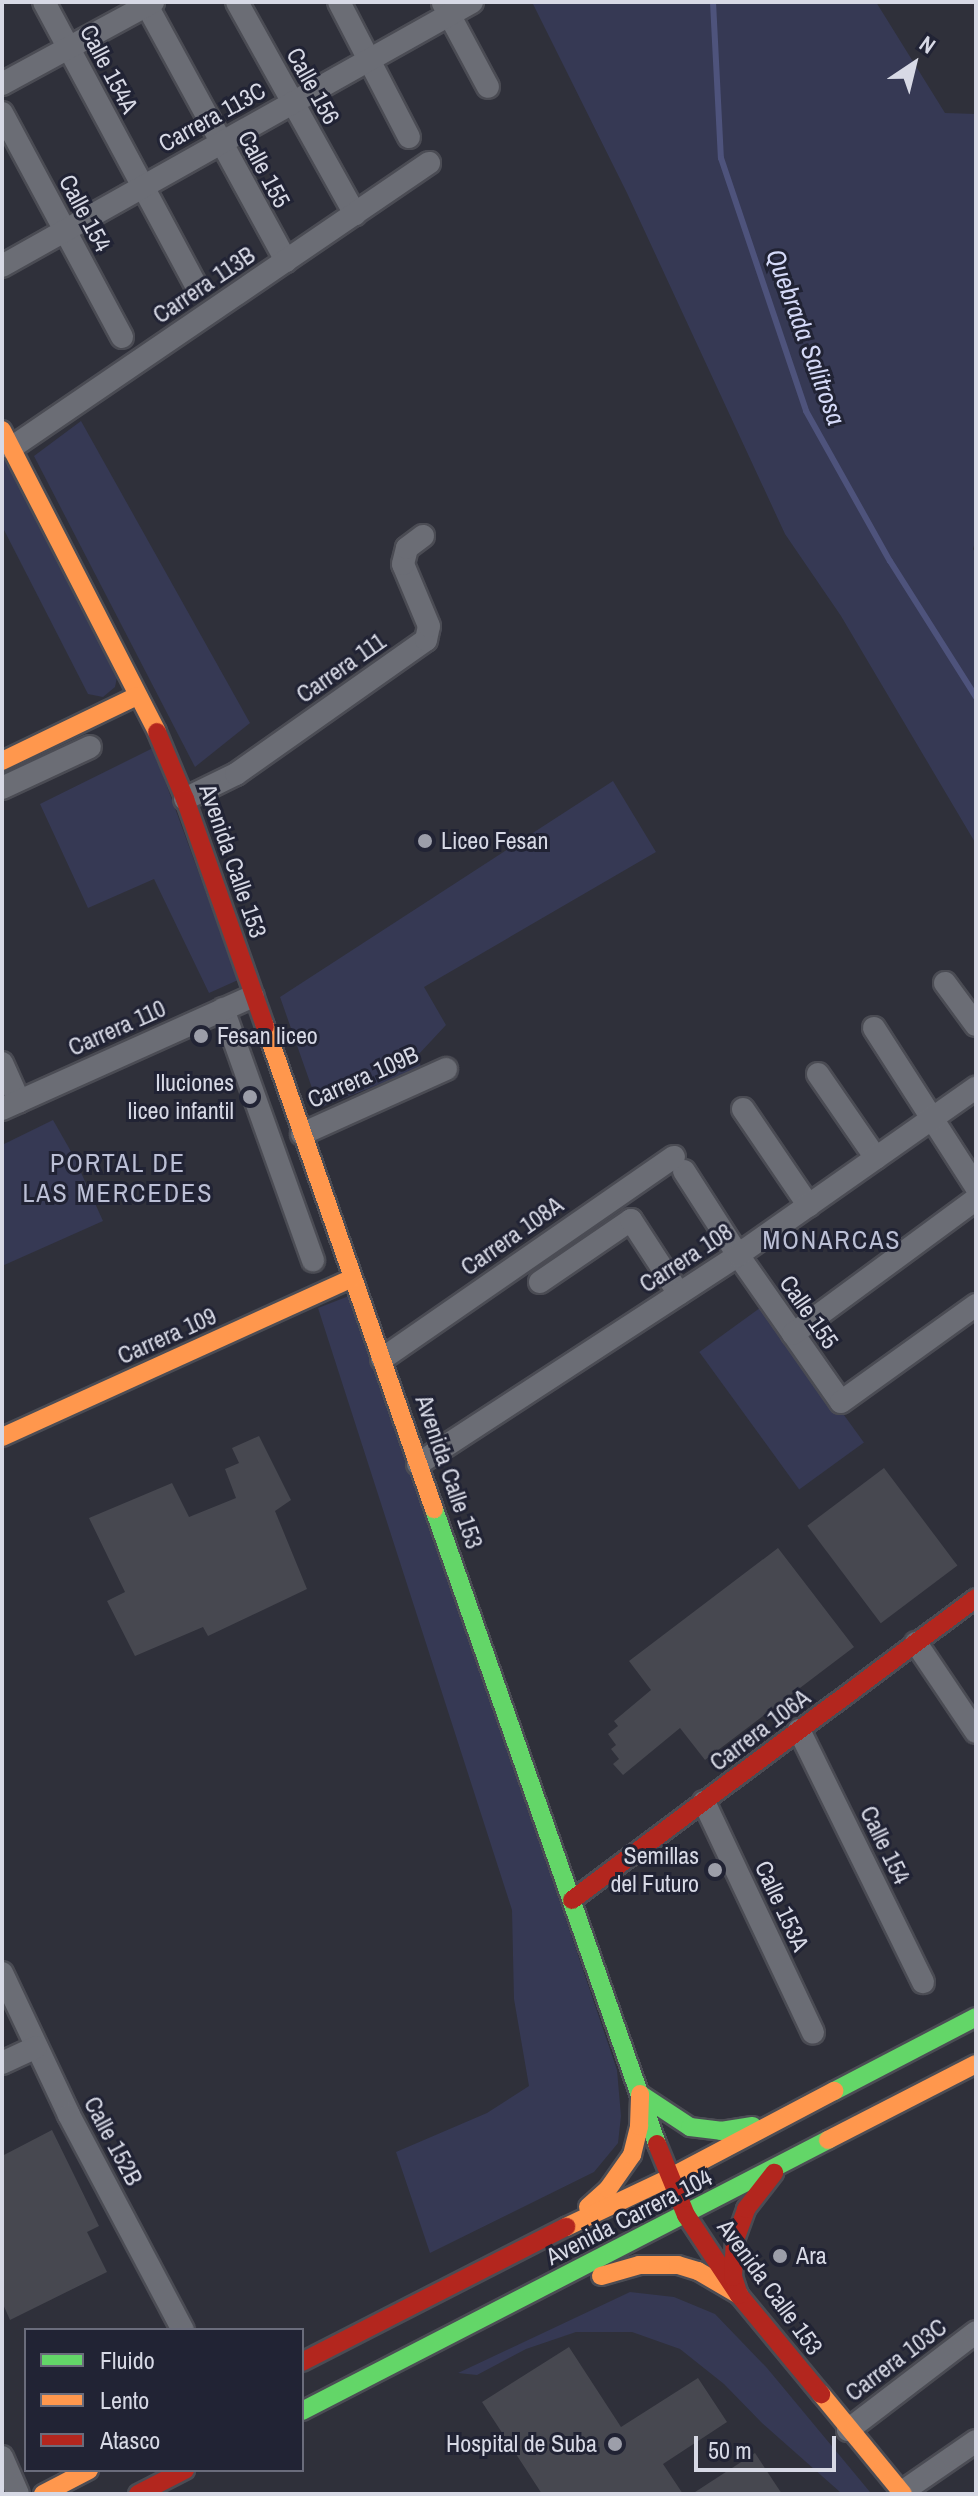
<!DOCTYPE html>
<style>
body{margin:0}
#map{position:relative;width:978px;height:2496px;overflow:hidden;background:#2f303a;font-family:"Archivo Narrow",sans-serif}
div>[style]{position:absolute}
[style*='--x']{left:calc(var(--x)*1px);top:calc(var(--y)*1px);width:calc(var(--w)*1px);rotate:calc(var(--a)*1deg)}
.green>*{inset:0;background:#363954;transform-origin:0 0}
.stream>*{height:6px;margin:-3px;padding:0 3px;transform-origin:3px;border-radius:3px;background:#4e537c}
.building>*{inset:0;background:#474850;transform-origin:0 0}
.roads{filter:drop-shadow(2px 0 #4b4c54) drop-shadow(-2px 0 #4b4c54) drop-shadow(0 2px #4b4c54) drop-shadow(0 -2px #4b4c54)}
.street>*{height:22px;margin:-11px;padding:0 11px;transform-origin:11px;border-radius:11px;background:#6b6d75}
.fast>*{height:18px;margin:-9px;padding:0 9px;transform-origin:9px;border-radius:9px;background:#63d668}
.slow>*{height:18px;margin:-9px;padding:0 9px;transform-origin:9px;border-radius:9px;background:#ff974d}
.jam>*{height:18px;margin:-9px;padding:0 9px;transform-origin:9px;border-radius:9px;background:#b3261e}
.dots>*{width:22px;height:22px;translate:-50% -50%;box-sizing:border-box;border:4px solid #212334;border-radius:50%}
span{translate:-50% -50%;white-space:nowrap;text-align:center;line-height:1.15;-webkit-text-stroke:6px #212334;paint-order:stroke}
.street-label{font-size:24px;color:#d7d9e5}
.poi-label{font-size:24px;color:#d7d9e5}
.left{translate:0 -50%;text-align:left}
.right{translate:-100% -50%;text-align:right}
.water-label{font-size:26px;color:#d4d9f7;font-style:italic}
.neighbourhood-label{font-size:26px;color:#bbbfd5;letter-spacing:2px}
.frame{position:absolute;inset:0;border:4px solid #d7d9e5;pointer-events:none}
.legend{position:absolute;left:24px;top:2328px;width:280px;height:144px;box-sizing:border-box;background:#212334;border:2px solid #6a6c7b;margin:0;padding:10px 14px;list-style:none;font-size:24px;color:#d7d9e5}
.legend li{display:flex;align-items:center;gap:16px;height:40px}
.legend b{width:40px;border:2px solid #6a6c7b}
.north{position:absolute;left:874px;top:24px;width:80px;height:80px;-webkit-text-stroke:6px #212334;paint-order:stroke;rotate:35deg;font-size:22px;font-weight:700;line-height:32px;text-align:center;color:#d7d9e5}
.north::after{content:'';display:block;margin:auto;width:28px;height:36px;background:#d7d9e5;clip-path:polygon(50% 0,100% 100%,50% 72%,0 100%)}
.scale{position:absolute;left:694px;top:2436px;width:142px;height:36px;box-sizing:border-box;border:4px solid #d7d9e5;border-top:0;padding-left:10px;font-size:24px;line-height:28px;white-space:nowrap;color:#d7d9e5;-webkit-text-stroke:6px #212334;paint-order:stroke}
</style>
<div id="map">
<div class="green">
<div style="clip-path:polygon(532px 2px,876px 2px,945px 113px,976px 114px,976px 538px,973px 549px,976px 554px,976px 844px,841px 616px,785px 534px,627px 193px)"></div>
<div style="clip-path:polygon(81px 421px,250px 723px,195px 767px,34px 456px)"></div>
<div style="clip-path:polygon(2px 452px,117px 677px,115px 687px,103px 697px,88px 694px,2px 526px)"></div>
<div style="clip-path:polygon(153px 748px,238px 980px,209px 993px,154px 879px,88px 908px,40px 804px)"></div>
<div style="clip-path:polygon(613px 781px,656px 852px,424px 987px,446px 1025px,418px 1055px,421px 1068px,319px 1108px,280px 997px)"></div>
<div style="clip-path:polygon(53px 1120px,73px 1155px,103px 1221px,2px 1266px,2px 1145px)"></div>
<div style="clip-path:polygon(354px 1294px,617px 2070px,621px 2116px,618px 2143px,594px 2172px,430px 2253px,396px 2152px,487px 2113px,529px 2086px,514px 1999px,512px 1910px,318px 1308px)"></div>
<div style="left:764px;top:1305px;width:170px;height:80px;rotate:54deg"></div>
<div style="clip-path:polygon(630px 2292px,674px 2297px,715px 2314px,767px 2368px,870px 2492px,840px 2492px,762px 2423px,724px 2384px,680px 2349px,632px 2332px,576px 2332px,526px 2349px,477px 2375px,458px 2373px)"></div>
</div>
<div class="stream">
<div style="--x:713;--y:2;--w:156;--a:87.1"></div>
<div style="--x:721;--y:158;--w:267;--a:71.4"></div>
<div style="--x:806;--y:411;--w:172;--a:60.8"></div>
<div style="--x:890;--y:561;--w:161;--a:57.7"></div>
</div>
<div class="building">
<div style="clip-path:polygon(259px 1436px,291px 1500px,275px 1511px,307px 1589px,208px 1636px,203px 1627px,135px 1656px,107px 1601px,125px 1592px,89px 1518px,172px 1483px,189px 1517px,236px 1498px,225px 1469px,239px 1463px,232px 1448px)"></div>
<div style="left:884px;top:1468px;width:122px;height:96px;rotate:53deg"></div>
<div style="clip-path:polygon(778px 1548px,854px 1647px,705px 1760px,680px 1728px,623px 1775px,613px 1764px,619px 1759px,611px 1749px,616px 1745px,608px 1734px,618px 1726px,614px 1721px,651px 1690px,629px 1661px)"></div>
<div style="clip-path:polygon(52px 2130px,99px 2226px,87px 2232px,107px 2272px,10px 2320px,2px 2302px,2px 2156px)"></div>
<div style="clip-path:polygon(569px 2347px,621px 2427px,698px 2378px,727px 2422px,663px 2464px,683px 2494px,542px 2494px,482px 2402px)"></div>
<div style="clip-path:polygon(755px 2453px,782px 2494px,692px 2494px)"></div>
</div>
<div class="roads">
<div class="street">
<div style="--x:44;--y:2;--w:323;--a:61.8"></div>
<div style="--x:145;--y:2;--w:295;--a:61.4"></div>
<div style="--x:237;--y:2;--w:243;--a:60.9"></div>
<div style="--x:339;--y:2;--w:152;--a:62.6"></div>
<div style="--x:443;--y:3;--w:95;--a:61.8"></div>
<div style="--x:2;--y:84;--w:172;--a:-28.5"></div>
<div style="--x:2;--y:113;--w:254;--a:61.8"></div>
<div style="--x:2;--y:266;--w:539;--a:-29.32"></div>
<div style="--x:11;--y:448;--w:506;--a:-34.29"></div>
<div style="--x:2;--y:788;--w:97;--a:-25"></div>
<div style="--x:185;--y:799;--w:57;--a:-26.1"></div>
<div style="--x:236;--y:774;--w:232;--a:-35.2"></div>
<div style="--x:426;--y:640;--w:14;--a:-78"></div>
<div style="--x:429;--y:626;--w:67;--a:-112.8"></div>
<div style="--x:403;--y:564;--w:16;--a:-76"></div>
<div style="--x:407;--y:548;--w:20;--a:-37"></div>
<div style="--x:945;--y:983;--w:52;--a:53.6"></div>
<div style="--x:223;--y:1009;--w:267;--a:70.3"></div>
<div style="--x:874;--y:1028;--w:189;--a:57.3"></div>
<div style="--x:2;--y:1063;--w:42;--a:65.9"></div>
<div style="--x:818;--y:1074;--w:102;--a:55.4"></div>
<div style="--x:2;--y:1109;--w:275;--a:-24.2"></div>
<div style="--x:743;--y:1109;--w:117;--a:55.8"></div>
<div style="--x:302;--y:1134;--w:158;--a:-24.3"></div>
<div style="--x:684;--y:1171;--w:100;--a:57.3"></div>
<div style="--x:738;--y:1255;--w:179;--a:55"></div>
<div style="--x:841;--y:1402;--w:166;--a:-35.7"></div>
<div style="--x:540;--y:1282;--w:110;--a:-34.3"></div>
<div style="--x:631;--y:1220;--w:88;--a:57"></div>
<div style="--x:793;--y:1334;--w:227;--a:-36.4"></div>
<div style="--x:382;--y:1359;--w:355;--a:-34.7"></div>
<div style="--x:418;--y:1464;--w:382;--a:-33.1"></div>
<div style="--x:738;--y:1255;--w:291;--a:-35.1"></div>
<div style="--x:916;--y:1643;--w:107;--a:56"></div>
<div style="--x:799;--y:1730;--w:281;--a:63.8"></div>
<div style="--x:704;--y:1802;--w:255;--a:64.7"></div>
<div style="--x:2;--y:1973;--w:157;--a:64.7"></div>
<div style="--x:69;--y:2115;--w:243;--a:62.1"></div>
<div style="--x:2;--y:2063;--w:38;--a:-25"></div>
<div style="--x:848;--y:2430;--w:161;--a:-37.4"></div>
<div style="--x:2;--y:2457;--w:40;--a:66.6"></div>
<div style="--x:902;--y:2492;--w:90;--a:-34.6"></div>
</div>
<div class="fast">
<div style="--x:434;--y:1509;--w:673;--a:70.65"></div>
<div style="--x:834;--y:2091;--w:160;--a:-27.5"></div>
<div style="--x:640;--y:2094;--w:60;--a:33.4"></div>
<div style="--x:690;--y:2127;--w:31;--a:7"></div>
<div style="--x:721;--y:2131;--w:32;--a:-9"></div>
<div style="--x:302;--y:2411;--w:592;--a:-27.26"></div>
</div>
<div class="slow">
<div style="--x:2;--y:430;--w:339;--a:62.8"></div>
<div style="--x:2;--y:761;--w:150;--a:-25.7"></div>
<div style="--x:265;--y:1026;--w:512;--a:70.72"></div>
<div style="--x:2;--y:1437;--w:384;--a:-24.4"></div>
<div style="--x:828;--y:2140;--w:166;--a:-27.2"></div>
<div style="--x:588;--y:2207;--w:27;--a:-42"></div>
<div style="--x:608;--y:2189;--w:42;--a:-54.8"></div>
<div style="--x:632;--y:2155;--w:30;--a:-76"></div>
<div style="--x:639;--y:2126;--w:32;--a:-88"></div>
<div style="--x:566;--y:2227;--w:114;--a:-25.4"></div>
<div style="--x:669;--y:2178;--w:187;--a:-27.8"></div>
<div style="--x:601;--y:2276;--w:40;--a:-16"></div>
<div style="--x:639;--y:2265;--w:39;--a:0"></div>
<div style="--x:678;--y:2265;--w:21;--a:17"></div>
<div style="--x:698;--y:2271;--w:48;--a:30.3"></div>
<div style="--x:821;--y:2394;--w:129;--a:50.6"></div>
<div style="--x:43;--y:2494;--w:52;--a:-27.6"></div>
</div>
<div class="jam">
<div style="--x:157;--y:732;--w:73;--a:67.3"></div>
<div style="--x:185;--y:799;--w:241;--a:70.6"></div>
<div style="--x:572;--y:1900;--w:504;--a:-36.78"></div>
<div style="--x:657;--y:2144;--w:77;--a:67.8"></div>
<div style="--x:686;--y:2215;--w:96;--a:56.5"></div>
<div style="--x:739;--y:2295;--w:129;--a:50.4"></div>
<div style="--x:739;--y:2295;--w:19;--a:-108"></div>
<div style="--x:733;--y:2277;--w:37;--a:-87"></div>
<div style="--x:735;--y:2240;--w:33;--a:-70"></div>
<div style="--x:746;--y:2209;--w:46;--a:-52.1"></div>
<div style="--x:302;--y:2362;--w:297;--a:-27.1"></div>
<div style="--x:138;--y:2494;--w:53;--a:-27.1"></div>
</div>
</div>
<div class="dots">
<div style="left:425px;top:841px;background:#9c9ea9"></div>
<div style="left:201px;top:1036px;background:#9c9ea9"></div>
<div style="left:250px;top:1097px;background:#9c9ea9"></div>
<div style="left:715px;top:1870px;background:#9c9ea9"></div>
<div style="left:780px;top:2256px;background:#9c9ea9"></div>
<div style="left:615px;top:2444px;background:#9c9ea9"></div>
</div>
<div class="street-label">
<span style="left:109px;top:69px;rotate:62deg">Calle 154A</span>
<span style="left:313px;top:86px;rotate:61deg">Calle 156</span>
<span style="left:212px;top:117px;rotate:-29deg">Carrera 113C</span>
<span style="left:264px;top:169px;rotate:62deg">Calle 155</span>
<span style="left:85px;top:213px;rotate:62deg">Calle 154</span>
<span style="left:204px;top:285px;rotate:-34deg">Carrera 113B</span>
<span style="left:341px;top:668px;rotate:-35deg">Carrera 111</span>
<span style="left:233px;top:861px;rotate:71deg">Avenida Calle 153</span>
<span style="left:117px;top:1028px;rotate:-24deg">Carrera 110</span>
<span style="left:363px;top:1077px;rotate:-24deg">Carrera 109B</span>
<span style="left:512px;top:1236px;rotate:-35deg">Carrera 108A</span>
<span style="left:686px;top:1258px;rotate:-33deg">Carrera 108</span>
<span style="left:809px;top:1312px;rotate:55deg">Calle 155</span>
<span style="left:167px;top:1336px;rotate:-24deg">Carrera 109</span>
<span style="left:449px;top:1472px;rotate:71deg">Avenida Calle 153</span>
<span style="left:760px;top:1730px;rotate:-37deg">Carrera 106A</span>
<span style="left:885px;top:1845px;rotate:64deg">Calle 154</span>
<span style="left:782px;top:1906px;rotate:65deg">Calle 153A</span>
<span style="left:113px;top:2141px;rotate:62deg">Calle 152B</span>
<span style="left:629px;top:2217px;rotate:-27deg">Avenida Carrera 104</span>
<span style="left:770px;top:2287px;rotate:54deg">Avenida Calle 153</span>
<span style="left:896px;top:2360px;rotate:-37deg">Carrera 103C</span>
</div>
<div class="poi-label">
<span class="left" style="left:441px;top:841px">Liceo Fesan</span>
<span class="left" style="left:217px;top:1036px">Fesan liceo</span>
<span class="right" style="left:234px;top:1097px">Iluciones<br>liceo infantil</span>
<span class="right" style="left:699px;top:1870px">Semillas<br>del Futuro</span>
<span class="left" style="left:796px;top:2256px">Ara</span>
<span class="right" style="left:597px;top:2444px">Hospital de Suba</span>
</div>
<div class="water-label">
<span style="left:806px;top:337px;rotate:70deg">Quebrada Salitrosa</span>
</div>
<div class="neighbourhood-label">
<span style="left:118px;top:1178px">PORTAL DE<br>LAS MERCEDES</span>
<span style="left:832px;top:1240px">MONARCAS</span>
</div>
<div class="frame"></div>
<ul class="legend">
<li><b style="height:10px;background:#63d668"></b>Fluido</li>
<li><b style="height:10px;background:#ff974d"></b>Lento</li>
<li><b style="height:10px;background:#b3261e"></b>Atasco</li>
</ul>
<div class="north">N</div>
<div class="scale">50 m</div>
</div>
